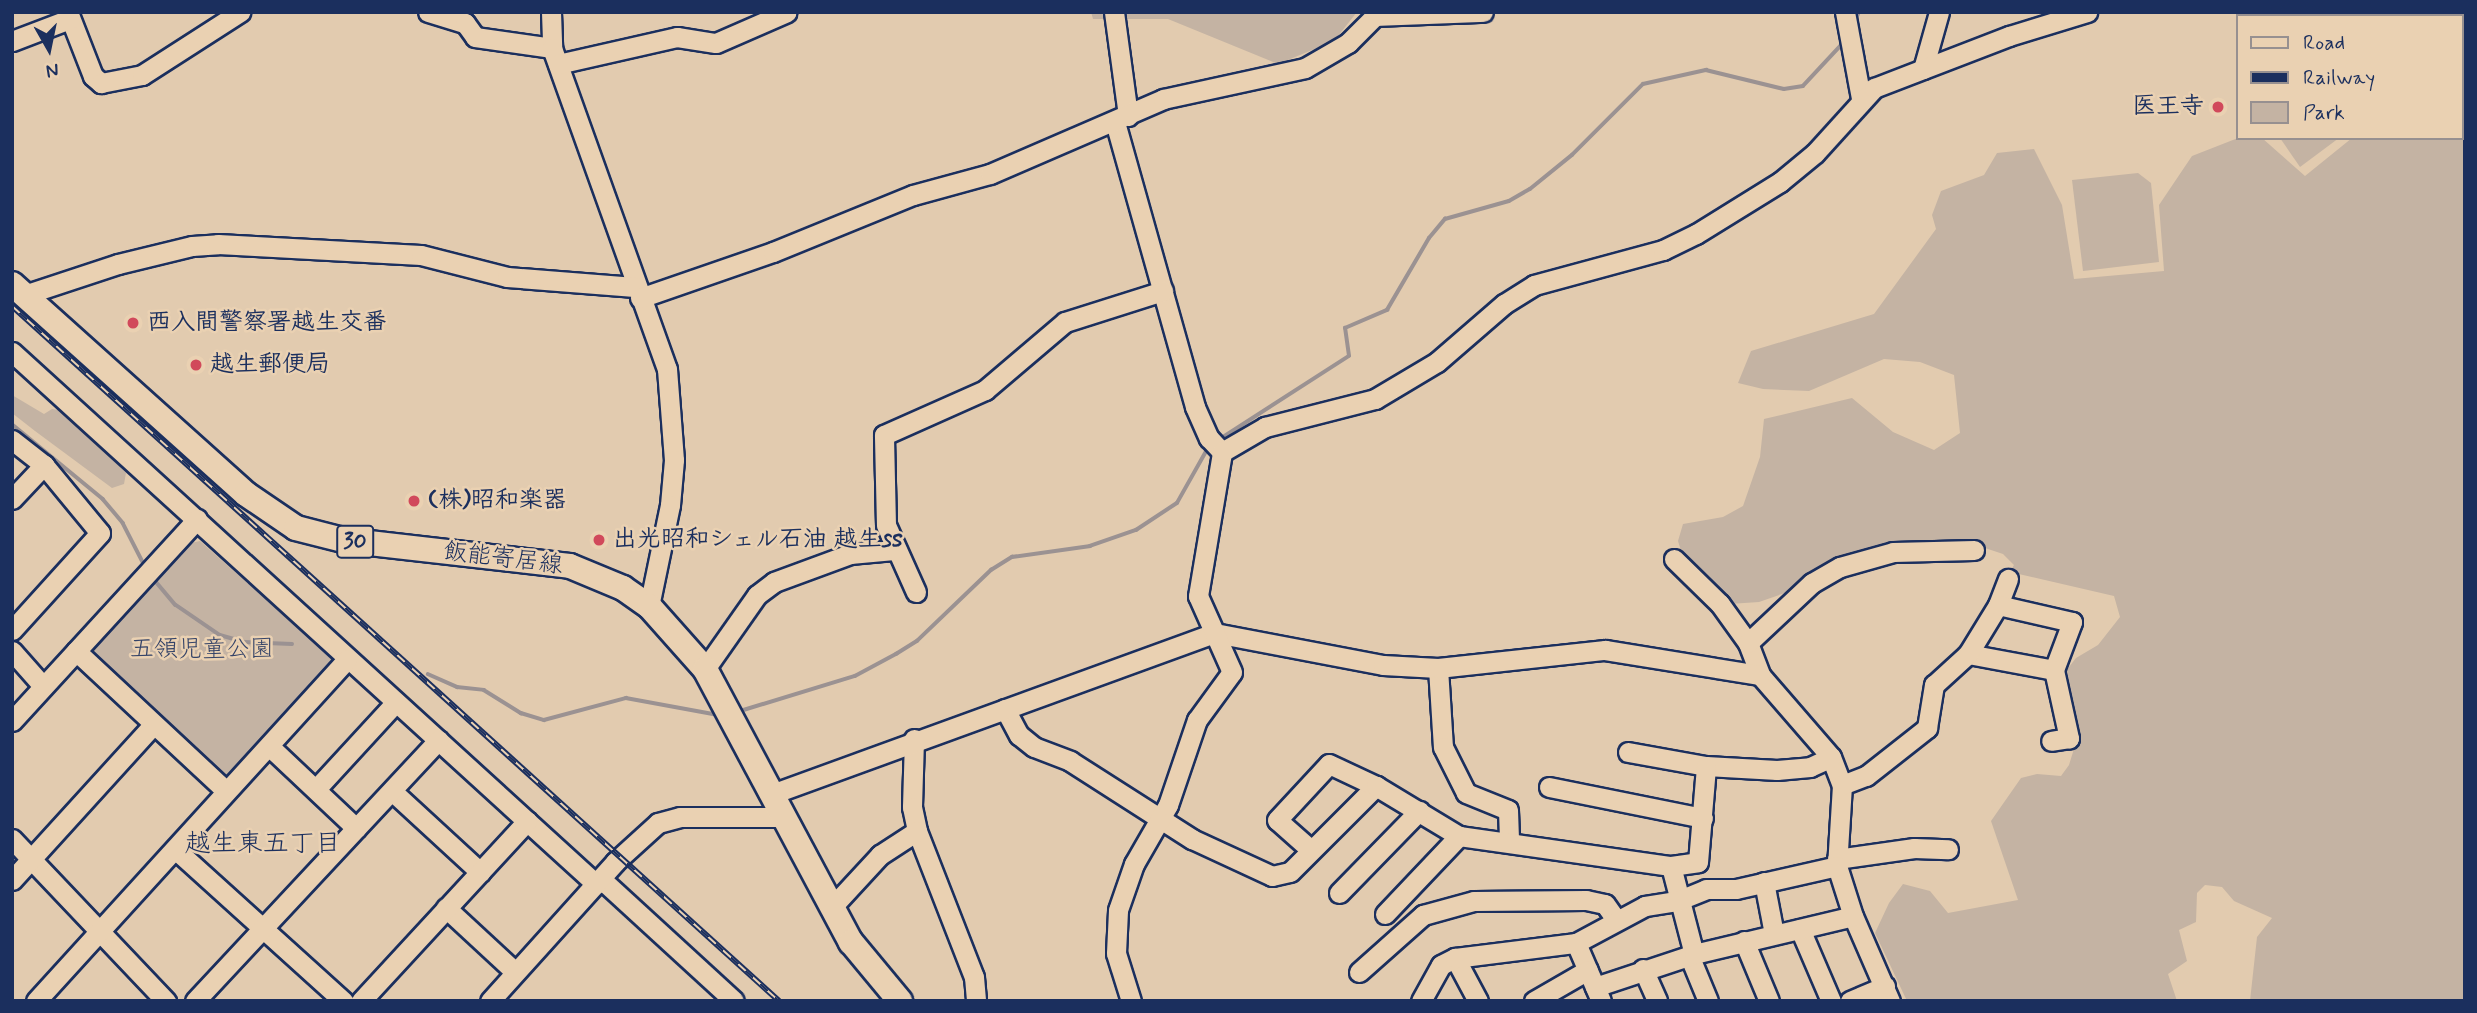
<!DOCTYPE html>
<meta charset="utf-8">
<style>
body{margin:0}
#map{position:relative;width:2477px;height:1013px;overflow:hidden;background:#e2cbaf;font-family:Mynerve,"Klee One",sans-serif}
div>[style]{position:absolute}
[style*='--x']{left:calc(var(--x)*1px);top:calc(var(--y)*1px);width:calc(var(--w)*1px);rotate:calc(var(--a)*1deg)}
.green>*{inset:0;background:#c4b3a3}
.stream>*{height:3.5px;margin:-1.75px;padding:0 1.75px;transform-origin:1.75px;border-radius:1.75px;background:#9b9292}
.roads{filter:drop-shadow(2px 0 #1b2f5e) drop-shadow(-2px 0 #1b2f5e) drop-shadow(0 2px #1b2f5e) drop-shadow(0 -2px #1b2f5e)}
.minor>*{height:19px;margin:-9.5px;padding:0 9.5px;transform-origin:9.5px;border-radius:9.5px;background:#ead1b2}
.major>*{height:24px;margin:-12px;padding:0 12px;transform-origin:12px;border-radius:12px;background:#ead1b2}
.rail>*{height:6px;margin-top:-3px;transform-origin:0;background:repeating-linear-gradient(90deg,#ead1b2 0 10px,#1b2f5e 0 20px);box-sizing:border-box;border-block:2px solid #1b2f5e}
.dots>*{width:19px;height:19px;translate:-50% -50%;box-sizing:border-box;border:4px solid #ead1b2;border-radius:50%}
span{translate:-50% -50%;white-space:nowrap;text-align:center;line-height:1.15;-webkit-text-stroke:5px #ead1b2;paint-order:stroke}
.shield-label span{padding:2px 5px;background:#ead1b2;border:2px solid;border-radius:5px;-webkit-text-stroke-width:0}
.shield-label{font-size:23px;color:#1b2f5e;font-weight:700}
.poi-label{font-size:24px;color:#1b2f5e;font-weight:700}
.right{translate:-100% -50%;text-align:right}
.left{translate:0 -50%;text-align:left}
.street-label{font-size:24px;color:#1b2f5e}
.park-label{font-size:24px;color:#344368}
.neighbourhood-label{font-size:26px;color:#1b2f5e}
.frame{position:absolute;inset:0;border:14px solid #1b2f5e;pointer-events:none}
.legend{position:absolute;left:2236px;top:14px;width:228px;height:126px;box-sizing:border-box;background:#ead1b2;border:2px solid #979090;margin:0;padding:9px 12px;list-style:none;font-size:21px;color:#1b2f5e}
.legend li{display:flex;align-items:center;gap:14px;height:35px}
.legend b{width:35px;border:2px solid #979090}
.north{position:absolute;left:14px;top:14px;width:70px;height:70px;-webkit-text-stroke:5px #ead1b2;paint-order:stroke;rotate:171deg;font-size:19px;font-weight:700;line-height:28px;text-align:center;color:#1b2f5e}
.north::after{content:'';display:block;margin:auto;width:24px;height:32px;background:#1b2f5e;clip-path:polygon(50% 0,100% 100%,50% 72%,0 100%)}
</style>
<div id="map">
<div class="green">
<div style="clip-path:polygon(1091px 12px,1357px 12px,1334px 41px,1278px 64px,1168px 19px,1093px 19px)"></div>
<div style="clip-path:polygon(2441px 12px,2465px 12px,2465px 1001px,2250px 1001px,2257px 937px,2272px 918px,2234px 901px,2222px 887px,2205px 885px,2197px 893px,2196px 922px,2179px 930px,2187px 961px,2168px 974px,2177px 1001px,1907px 1001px,1875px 933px,1889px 903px,1903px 884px,1930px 891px,1948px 913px,2018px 900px,1991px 821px,2021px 778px,2037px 774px,2061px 776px,2069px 765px,2077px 739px,2062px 676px,2076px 658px,2098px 645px,2120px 617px,2114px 596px,2010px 572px,2014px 565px,2003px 554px,1979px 546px,1919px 546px,1759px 602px,1729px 604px,1685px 563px,1678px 541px,1683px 524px,1723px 517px,1743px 506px,1760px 457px,1764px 419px,1852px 398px,1893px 432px,1934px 450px,1960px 433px,1954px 375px,1920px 362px,1884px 359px,1809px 391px,1763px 389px,1738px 383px,1751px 351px,1874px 314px,1936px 229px,1932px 215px,1941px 191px,1984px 175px,1997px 153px,2034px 149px,2062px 205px,2074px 279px,2164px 271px,2159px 205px,2192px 156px,2238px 138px,2262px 138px,2305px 176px,2352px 138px,2461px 138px,2461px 16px)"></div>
<div style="clip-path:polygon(2280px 138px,2339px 138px,2300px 167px)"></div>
<div style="clip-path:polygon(2138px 173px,2151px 183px,2159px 262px,2083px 271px,2072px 180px)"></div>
<div style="clip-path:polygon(12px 395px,44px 414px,52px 409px,64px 411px,126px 473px,124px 484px,112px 488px,35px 431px,12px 413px)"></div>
<div style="clip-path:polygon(200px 541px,333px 659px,333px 666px,230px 779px,91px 653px,191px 543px)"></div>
</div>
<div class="stream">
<div style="--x:1854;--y:23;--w:12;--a:-66"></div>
<div style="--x:12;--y:424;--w:118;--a:39.5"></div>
<div style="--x:103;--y:499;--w:31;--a:50"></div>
<div style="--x:123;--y:523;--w:48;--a:62.9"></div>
<div style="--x:1220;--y:439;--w:153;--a:-32.8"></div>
<div style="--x:1349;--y:356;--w:28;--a:-98"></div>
<div style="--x:1345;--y:328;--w:46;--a:-23.2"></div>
<div style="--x:1387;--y:310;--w:83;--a:-59.7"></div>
<div style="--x:1429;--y:238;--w:25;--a:-50"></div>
<div style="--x:1445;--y:219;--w:66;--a:-15.7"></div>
<div style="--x:1509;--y:201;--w:24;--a:-30"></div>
<div style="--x:1530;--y:189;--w:54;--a:-39"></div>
<div style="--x:1572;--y:155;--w:100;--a:-45"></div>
<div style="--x:1643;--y:84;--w:65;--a:-12.5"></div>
<div style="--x:1706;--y:70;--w:80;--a:13.7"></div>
<div style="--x:1784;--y:89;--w:19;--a:-9"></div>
<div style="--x:1803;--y:86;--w:60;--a:-47"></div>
<div style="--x:153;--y:578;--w:35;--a:50"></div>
<div style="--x:176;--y:605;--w:53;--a:34.3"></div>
<div style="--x:220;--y:635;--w:25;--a:16"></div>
<div style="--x:244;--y:642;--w:48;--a:2.4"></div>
<div style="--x:428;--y:674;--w:32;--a:24"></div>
<div style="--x:457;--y:687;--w:27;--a:6"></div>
<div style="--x:484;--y:690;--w:44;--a:31.9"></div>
<div style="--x:521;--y:713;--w:24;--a:17"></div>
<div style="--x:544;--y:720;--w:85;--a:-15"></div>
<div style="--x:626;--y:698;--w:95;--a:10.4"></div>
<div style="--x:737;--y:712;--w:123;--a:-17"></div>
<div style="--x:855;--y:676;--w:47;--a:-28.2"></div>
<div style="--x:896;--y:654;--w:25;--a:-32"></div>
<div style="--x:917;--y:641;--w:103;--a:-43.8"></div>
<div style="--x:991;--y:570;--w:25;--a:-32"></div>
<div style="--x:1012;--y:557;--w:79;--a:-8"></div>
<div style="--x:1090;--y:546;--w:49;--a:-19.2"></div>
<div style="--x:1136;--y:530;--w:49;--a:-33.4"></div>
<div style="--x:1177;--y:503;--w:63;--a:-60.6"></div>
</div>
<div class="roads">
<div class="minor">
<div style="--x:68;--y:12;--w:69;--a:68.7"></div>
<div style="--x:93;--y:76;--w:11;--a:41"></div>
<div style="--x:101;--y:83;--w:42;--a:-11"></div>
<div style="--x:142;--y:75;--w:117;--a:-32.7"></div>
<div style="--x:428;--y:12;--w:39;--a:17"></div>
<div style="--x:465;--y:23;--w:17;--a:54"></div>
<div style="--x:475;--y:37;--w:78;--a:8.1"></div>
<div style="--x:551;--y:12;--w:36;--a:88"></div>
<div style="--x:552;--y:48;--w:341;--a:70.3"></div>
<div style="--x:667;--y:369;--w:91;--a:85.6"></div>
<div style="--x:674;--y:460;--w:45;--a:95.1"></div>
<div style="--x:670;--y:505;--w:103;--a:101.7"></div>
<div style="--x:1114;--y:12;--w:105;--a:82.3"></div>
<div style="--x:1845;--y:12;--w:87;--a:79.5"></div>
<div style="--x:2454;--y:12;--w:7;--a:34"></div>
<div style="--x:1377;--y:16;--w:106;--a:-2.2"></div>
<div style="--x:12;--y:41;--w:62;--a:-20.8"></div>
<div style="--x:558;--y:64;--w:122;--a:-12.8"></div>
<div style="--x:677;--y:37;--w:39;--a:9"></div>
<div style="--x:716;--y:43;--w:77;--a:-23.6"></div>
<div style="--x:1923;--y:69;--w:59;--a:-74.3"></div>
<div style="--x:1115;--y:122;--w:296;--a:74.3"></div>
<div style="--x:1195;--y:407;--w:34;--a:66"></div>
<div style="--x:1209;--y:438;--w:19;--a:47"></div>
<div style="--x:24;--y:295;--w:99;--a:-18.3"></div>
<div style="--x:118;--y:264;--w:76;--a:-13.7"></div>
<div style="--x:192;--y:246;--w:26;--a:-4"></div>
<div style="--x:218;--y:244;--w:203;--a:3.1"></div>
<div style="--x:421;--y:255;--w:89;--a:14.3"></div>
<div style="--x:507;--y:277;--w:128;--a:4.5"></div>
<div style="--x:640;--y:298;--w:141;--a:-19.1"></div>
<div style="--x:773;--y:252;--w:151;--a:-22.2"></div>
<div style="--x:913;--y:195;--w:80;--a:-15.3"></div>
<div style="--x:990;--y:174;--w:189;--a:-23.4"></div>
<div style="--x:1163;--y:99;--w:145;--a:-12.3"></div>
<div style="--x:1305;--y:68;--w:50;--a:-30.2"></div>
<div style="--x:1348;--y:43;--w:44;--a:-45"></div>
<div style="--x:12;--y:352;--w:790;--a:42.33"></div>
<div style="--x:12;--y:440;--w:41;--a:38"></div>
<div style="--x:44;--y:465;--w:88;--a:50.5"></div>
<div style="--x:100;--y:533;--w:131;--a:132.2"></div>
<div style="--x:12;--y:499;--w:47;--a:-46.7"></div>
<div style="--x:1674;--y:559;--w:64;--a:44.4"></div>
<div style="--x:1720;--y:604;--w:48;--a:54.3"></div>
<div style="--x:1748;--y:643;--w:34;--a:69"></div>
<div style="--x:1760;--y:675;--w:108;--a:49.1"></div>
<div style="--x:1831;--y:757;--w:30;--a:69"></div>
<div style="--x:1842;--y:785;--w:81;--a:93.5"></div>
<div style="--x:1837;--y:866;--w:52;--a:72.3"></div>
<div style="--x:1853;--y:916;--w:93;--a:66.5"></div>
<div style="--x:916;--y:592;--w:73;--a:-114.1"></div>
<div style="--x:886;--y:525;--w:90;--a:-91.3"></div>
<div style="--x:884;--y:435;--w:111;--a:-24"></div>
<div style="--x:985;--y:390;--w:105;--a:-40.4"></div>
<div style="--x:1065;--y:322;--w:103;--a:-17.6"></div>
<div style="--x:1998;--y:605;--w:28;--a:-69"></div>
<div style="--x:1748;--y:643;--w:88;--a:-43.2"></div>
<div style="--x:1812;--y:583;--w:32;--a:-30"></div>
<div style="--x:1840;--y:567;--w:55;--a:-15.8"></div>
<div style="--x:1893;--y:552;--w:81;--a:-1.4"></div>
<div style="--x:12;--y:651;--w:47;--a:48.5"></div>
<div style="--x:76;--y:651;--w:205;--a:43"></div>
<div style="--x:1968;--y:654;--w:87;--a:10.5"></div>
<div style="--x:1438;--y:668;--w:79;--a:86.4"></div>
<div style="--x:1443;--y:747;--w:51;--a:63.4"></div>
<div style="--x:1466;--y:793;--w:45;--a:22"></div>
<div style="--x:1508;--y:810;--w:32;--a:88"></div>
<div style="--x:705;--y:669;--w:90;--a:-54.9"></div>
<div style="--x:757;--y:595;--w:21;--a:-37"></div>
<div style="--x:774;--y:582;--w:81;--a:-20.2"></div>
<div style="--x:850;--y:554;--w:44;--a:-5.2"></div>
<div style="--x:1005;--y:709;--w:30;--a:62"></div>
<div style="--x:1019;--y:735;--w:19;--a:39"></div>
<div style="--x:1034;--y:747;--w:39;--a:21"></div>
<div style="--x:1070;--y:761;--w:145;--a:32.6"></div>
<div style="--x:1192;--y:839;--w:88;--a:24.8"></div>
<div style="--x:1272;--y:876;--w:18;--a:-13"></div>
<div style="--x:1290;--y:872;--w:122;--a:-45"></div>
<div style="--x:12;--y:721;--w:274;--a:-47.5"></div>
<div style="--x:914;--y:739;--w:68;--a:91.7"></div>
<div style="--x:912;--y:807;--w:25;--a:78"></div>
<div style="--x:917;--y:831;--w:157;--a:68.7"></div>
<div style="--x:974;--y:977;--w:24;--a:85"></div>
<div style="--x:269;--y:746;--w:120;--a:43.3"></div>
<div style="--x:1628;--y:752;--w:79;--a:10.2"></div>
<div style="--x:1706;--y:766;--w:71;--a:3.2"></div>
<div style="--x:1777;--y:770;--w:33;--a:-5"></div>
<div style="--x:1810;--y:767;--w:23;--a:-25"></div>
<div style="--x:1842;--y:785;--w:26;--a:-21"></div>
<div style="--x:1866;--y:776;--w:78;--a:-38.2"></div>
<div style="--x:1927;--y:728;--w:44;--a:-80.8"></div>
<div style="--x:1934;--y:685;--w:46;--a:-42.4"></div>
<div style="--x:1968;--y:654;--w:57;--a:-58.5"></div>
<div style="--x:1998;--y:605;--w:76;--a:12.9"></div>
<div style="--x:2072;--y:622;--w:51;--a:110.6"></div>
<div style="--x:2054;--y:670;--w:70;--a:77.6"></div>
<div style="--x:2069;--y:738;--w:18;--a:171"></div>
<div style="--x:1549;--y:787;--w:157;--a:11.4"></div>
<div style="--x:316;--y:789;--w:118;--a:-47.4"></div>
<div style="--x:392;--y:791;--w:120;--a:42.6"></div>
<div style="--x:772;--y:794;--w:471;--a:-20"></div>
<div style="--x:1215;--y:633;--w:171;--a:10.8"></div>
<div style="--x:1383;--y:665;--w:55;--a:3.1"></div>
<div style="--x:1438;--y:668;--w:168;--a:-6.2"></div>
<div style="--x:1605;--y:650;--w:157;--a:9.2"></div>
<div style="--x:12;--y:839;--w:224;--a:46.5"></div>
<div style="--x:175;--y:849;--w:227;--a:42.1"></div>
<div style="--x:1311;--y:850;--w:45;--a:-138.6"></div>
<div style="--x:1277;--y:820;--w:76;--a:-47.1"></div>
<div style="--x:1329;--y:764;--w:52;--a:25.1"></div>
<div style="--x:1376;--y:786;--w:97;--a:31.1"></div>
<div style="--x:1459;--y:836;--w:214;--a:8.1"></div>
<div style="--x:1671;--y:866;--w:27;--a:-8"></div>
<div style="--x:1698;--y:862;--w:96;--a:-85.2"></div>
<div style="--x:1837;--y:859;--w:78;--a:-8.1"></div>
<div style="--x:1914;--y:848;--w:34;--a:2"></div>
<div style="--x:1671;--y:866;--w:91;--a:75.4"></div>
<div style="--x:601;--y:879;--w:180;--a:42.5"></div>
<div style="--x:12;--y:880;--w:210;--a:-47.7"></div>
<div style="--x:1764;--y:882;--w:53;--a:79.1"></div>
<div style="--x:1339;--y:893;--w:115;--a:-45.7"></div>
<div style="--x:832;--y:907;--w:71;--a:-47.3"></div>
<div style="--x:880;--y:855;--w:44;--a:-33"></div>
<div style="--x:446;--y:908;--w:94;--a:42.8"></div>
<div style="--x:1385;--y:914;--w:108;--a:-46.5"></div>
<div style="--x:1800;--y:929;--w:78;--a:66.7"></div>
<div style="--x:1744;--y:941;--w:65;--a:67.4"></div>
<div style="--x:1576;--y:943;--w:63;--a:66.7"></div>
<div style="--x:1689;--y:955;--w:50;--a:67.6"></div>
<div style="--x:1455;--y:958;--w:49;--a:61.9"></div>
<div style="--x:1643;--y:969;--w:35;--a:66"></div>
<div style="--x:1359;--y:972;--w:86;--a:-41.7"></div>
<div style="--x:1423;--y:915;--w:53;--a:-15.4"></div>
<div style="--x:1474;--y:901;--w:112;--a:-0.5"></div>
<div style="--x:1586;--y:900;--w:19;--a:12"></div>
<div style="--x:1605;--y:904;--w:19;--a:55"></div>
<div style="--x:1595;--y:987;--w:104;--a:-18.4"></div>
<div style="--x:1694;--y:954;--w:163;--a:-13.4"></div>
<div style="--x:36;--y:1001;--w:462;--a:-47.7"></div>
<div style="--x:195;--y:1001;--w:357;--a:-47"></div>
<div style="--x:361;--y:1001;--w:245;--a:-47.3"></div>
<div style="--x:490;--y:1001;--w:187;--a:-48"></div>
<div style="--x:615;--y:862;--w:58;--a:-42.2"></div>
<div style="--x:658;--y:823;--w:23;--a:-15"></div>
<div style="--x:680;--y:817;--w:103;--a:0"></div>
<div style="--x:1131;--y:1001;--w:50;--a:-107.4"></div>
<div style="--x:1116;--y:953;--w:43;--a:-87.3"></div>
<div style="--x:1118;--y:910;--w:49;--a:-70.8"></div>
<div style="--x:1134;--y:864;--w:68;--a:-60"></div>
<div style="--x:1168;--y:805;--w:90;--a:-71.2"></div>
<div style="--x:1197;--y:720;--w:59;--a:-53.9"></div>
<div style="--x:1232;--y:672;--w:83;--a:-114.1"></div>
<div style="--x:1198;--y:596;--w:146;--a:-80.5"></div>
<div style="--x:1222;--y:452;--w:50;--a:-30.2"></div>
<div style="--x:1265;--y:427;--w:114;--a:-14.3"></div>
<div style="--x:1375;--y:399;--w:72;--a:-30.8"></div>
<div style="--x:1437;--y:362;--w:89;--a:-40.9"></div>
<div style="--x:1504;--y:304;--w:36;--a:-32"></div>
<div style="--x:1534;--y:285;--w:134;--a:-15.2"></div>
<div style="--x:1663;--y:250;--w:37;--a:-26"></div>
<div style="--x:1696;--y:234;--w:99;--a:-31.8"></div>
<div style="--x:1780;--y:182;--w:45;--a:-39.6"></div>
<div style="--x:1815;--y:153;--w:88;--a:-47.8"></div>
<div style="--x:1874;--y:88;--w:145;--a:-21.1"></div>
<div style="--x:2009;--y:36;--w:82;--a:-17.1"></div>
<div style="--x:1421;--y:1001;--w:41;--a:-60.9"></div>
<div style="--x:1441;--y:965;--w:16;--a:-27"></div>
<div style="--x:1455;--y:958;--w:122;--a:-7.1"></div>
<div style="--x:1576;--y:943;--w:78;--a:-28.2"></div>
<div style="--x:1645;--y:906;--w:32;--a:-9"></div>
<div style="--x:1677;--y:901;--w:31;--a:-22"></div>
<div style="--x:1706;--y:889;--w:30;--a:0"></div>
<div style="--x:1736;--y:889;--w:104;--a:-12.8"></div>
<div style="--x:1534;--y:1001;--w:62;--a:-29.9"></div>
<div style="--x:1850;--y:1001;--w:38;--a:-23"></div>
</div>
<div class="major">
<div style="--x:12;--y:284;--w:314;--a:41.9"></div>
<div style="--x:246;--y:494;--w:60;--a:34.2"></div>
<div style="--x:296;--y:528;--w:49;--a:14.3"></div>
<div style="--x:343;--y:540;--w:228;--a:6.5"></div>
<div style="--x:570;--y:566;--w:57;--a:22.5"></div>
<div style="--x:623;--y:588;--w:32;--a:35"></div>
<div style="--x:649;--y:606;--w:84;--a:48.4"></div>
<div style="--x:705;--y:669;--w:310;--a:61.9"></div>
<div style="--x:851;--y:942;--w:77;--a:50.3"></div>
</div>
</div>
<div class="rail">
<div style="--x:12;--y:306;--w:1035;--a:42.18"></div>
</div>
<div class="dots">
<div style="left:2218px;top:107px;background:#d1495b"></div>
<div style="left:133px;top:323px;background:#d1495b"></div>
<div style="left:196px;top:365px;background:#d1495b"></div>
<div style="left:414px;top:501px;background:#d1495b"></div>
<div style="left:599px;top:540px;background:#d1495b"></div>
</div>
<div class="shield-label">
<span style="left:355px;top:542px">30</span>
</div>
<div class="poi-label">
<span class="right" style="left:2204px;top:107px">医王寺</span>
<span class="left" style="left:147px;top:323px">西入間警察署越生交番</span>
<span class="left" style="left:210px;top:365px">越生郵便局</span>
<span class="left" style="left:428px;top:501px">(株)昭和楽器</span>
<span class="left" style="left:613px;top:540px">出光昭和シェル石油 越生ss</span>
</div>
<div class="street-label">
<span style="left:503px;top:559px;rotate:7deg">飯能寄居線</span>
</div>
<div class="park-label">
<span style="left:202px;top:650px">五領児童公園</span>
</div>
<div class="neighbourhood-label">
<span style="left:263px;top:845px">越生東五丁目</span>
</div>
<div class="frame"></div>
<ul class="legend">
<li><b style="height:9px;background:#ead1b2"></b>Road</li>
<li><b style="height:9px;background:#1b2f5e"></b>Railway</li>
<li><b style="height:19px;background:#c4b3a3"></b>Park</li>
</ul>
<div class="north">N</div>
</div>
